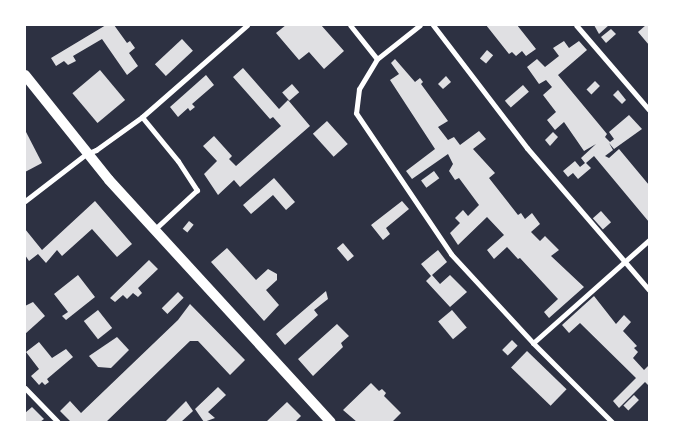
<!DOCTYPE html>
<style>
body{margin:0}
#map{position:relative;width:674px;height:447px;overflow:hidden;background:#2d3142;font-family:"Titillium Web",sans-serif}
div>[style]{position:absolute}
[style*='--x']{left:calc(var(--x)*1px);top:calc(var(--y)*1px);width:calc(var(--w)*1px);rotate:calc(var(--a)*1deg)}
.building>*{inset:0;background:#e0e0e3;transform-origin:0 0}
.minor>*{height:5px;margin:-2.5px;padding:0 2.5px;transform-origin:2.5px;border-radius:2.5px;background:#fff}
.secondary>*{height:10px;margin:-5px;padding:0 5px;transform-origin:5px;border-radius:5px;background:#fff}
span{translate:-50% -50%;white-space:nowrap;text-align:center;line-height:1.15;-webkit-text-stroke:5px #fff;paint-order:stroke}
.frame{position:absolute;inset:0;border:26px solid #fff;pointer-events:none}
</style>
<div id="map">
<div class="building">
<div style="clip-path:polygon(106px 25px,114px 25px,127px 43px,130px 41px,135px 48px,129px 53px,138px 66px,127px 75px,102px 39px,73px 56px,76px 61px,68px 65px,64px 61px,56px 66px,51px 58px)"></div>
<div style="clip-path:polygon(286px 25px,321px 25px,344px 51px,324px 69px,309px 52px,299px 60px,276px 33px)"></div>
<div style="clip-path:polygon(486px 25px,517px 25px,536px 49px,526px 56px,522px 51px,516px 56px,512px 52px,509px 54px)"></div>
<div style="clip-path:polygon(594px 25px,609px 25px,599px 34px)"></div>
<div style="clip-path:polygon(646px 25px,649px 25px,649px 45px,638px 32px)"></div>
<div style="clip-path:polygon(611px 29px,616px 34px,606px 43px,601px 37px)"></div>
<div style="left:182px;top:39px;width:16px;height:37px;rotate:47deg"></div>
<div style="clip-path:polygon(564px 41px,569px 48px,579px 41px,587px 50px,558px 75px,607px 134px,605px 137px,610px 142px,614px 139px,609px 132px,629px 115px,642px 129px,614px 149px,609px 143px,613px 150px,605px 156px,609px 158px,619px 149px,649px 185px,649px 222px,594px 156px,586px 163px,591px 168px,578px 179px,573px 173px,568px 177px,563px 171px,575px 161px,580px 167px,585px 163px,581px 158px,596px 144px,584px 151px,564px 122px,555px 130px,547px 120px,556px 112px,543px 95px,552px 87px,546px 80px,539px 84px,527px 67px,537px 59px,545px 67px,559px 56px,553px 48px)"></div>
<div style="left:487px;top:50px;width:8px;height:11px;rotate:40deg"></div>
<div style="clip-path:polygon(395px 59px,415px 82px,420px 78px,423px 82px,421px 84px,448px 121px,438px 127px,448px 140px,454px 137px,460px 145px,479px 131px,486px 139px,473px 149px,495px 173px,489px 178px,518px 215px,521px 213px,525px 219px,532px 213px,540px 224px,531px 232px,540px 241px,545px 236px,559px 250px,551px 256px,584px 287px,549px 318px,544px 312px,558px 299px,520px 258px,518px 259px,507px 247px,494px 259px,487px 250px,504px 235px,487px 217px,458px 245px,450px 233px,460px 223px,455px 218px,463px 210px,468px 216px,479px 205px,459px 178px,455px 180px,449px 171px,453px 164px,448px 154px,412px 179px,406px 171px,435px 149px,390px 80px,399px 74px,391px 63px)"></div>
<div style="clip-path:polygon(243px 68px,279px 109px,288px 100px,310px 126px,240px 187px,234px 180px,218px 195px,204px 174px,217px 161px,203px 146px,214px 136px,232px 156px,229px 159px,236px 166px,281px 126px,273px 117px,270px 119px,233px 77px)"></div>
<div style="left:100px;top:70px;width:39px;height:36px;rotate:50deg"></div>
<div style="clip-path:polygon(206px 75px,214px 85px,192px 104px,195px 107px,190px 111px,188px 108px,178px 117px,170px 107px)"></div>
<div style="clip-path:polygon(446px 76px,451px 82px,443px 89px,438px 84px)"></div>
<div style="left:595px;top:81px;width:7px;height:12px;rotate:45deg"></div>
<div style="left:292px;top:84px;width:11px;height:13px;rotate:49deg"></div>
<div style="left:523px;top:85px;width:9px;height:24px;rotate:49deg"></div>
<div style="clip-path:polygon(618px 90px,626px 100px,622px 104px,613px 95px)"></div>
<div style="left:327px;top:121px;width:31px;height:19px;rotate:48deg"></div>
<div style="clip-path:polygon(25px 130px,42px 163px,25px 172px)"></div>
<div style="clip-path:polygon(553px 132px,558px 137px,550px 146px,545px 140px)"></div>
<div style="left:434px;top:171px;width:9px;height:16px;rotate:54deg"></div>
<div style="clip-path:polygon(274px 178px,295px 202px,286px 210px,273px 195px,251px 214px,243px 205px)"></div>
<div style="clip-path:polygon(95px 201px,132px 244px,117px 257px,92px 229px,62px 256px,57px 250px,46px 263px,38px 254px,29px 261px,25px 255px,25px 229px,42px 250px)"></div>
<div style="clip-path:polygon(402px 201px,409px 209px,386px 228px,390px 234px,383px 240px,371px 225px)"></div>
<div style="left:601px;top:211px;width:15px;height:11px;rotate:48deg"></div>
<div style="left:189px;top:221px;width:6px;height:10px;rotate:39deg"></div>
<div style="left:343px;top:243px;width:17px;height:8px;rotate:50deg"></div>
<div style="clip-path:polygon(227px 248px,256px 280px,268px 269px,277px 274px,277px 280px,266px 290px,279px 305px,264px 321px,211px 262px)"></div>
<div style="clip-path:polygon(438px 250px,447px 262px,432px 275px,440px 284px,450px 275px,467px 292px,450px 307px,426px 281px,431px 276px,421px 264px)"></div>
<div style="clip-path:polygon(149px 260px,158px 269px,138px 288px,142px 293px,138px 297px,133px 293px,127px 299px,123px 295px,115px 302px,110px 298px)"></div>
<div style="clip-path:polygon(78px 275px,95px 297px,66px 320px,62px 316px,68px 312px,54px 294px)"></div>
<div style="clip-path:polygon(326px 291px,328px 299px,314px 310px,318px 315px,285px 345px,276px 334px)"></div>
<div style="left:178px;top:292px;width:8px;height:23px;rotate:45deg"></div>
<div style="clip-path:polygon(594px 296px,616px 324px,624px 315px,631px 322px,623px 331px,637px 346px,634px 348px,638px 352px,633px 358px,644px 370px,649px 365px,649px 386px,645px 382px,619px 408px,613px 401px,636px 378px,580px 323px,569px 333px,562px 325px)"></div>
<div style="clip-path:polygon(33px 302px,45px 316px,25px 334px,25px 306px)"></div>
<div style="clip-path:polygon(190px 304px,245px 360px,230px 375px,198px 341px,190px 341px,106px 422px,71px 422px,60px 411px,70px 401px,81px 413px,178px 320px)"></div>
<div style="left:98px;top:310px;width:23px;height:18px;rotate:52deg"></div>
<div style="left:452px;top:310px;width:23px;height:18px;rotate:50deg"></div>
<div style="clip-path:polygon(337px 324px,349px 336px,341px 343px,343px 347px,313px 376px,298px 359px)"></div>
<div style="clip-path:polygon(117px 337px,129px 350px,111px 368px,98px 367px,89px 356px)"></div>
<div style="left:512px;top:340px;width:8px;height:14px;rotate:45deg"></div>
<div style="clip-path:polygon(39px 342px,52px 358px,66px 349px,73px 357px,47px 379px,49px 382px,45px 385px,42px 382px,39px 385px,31px 376px,39px 369px,26px 352px)"></div>
<div style="left:527px;top:351px;width:55px;height:23px;rotate:44deg"></div>
<div style="clip-path:polygon(371px 383px,379px 391px,382px 389px,386px 393px,384px 396px,401px 413px,392px 422px,357px 422px,343px 410px)"></div>
<div style="clip-path:polygon(218px 387px,226px 395px,208px 412px,215px 418px,204px 422px,195px 409px)"></div>
<div style="left:634px;top:395px;width:7px;height:15px;rotate:45deg"></div>
<div style="clip-path:polygon(186px 401px,193px 411px,181px 422px,165px 422px)"></div>
<div style="clip-path:polygon(287px 402px,301px 416px,295px 422px,266px 422px)"></div>
<div style="clip-path:polygon(32px 407px,44px 419px,40px 422px,25px 422px,25px 413px)"></div>
</div>
<div class="minor">
<div style="--x:350;--y:25;--w:43;--a:51.5"></div>
<div style="--x:420;--y:25;--w:55;--a:141.7"></div>
<div style="--x:377;--y:59;--w:35;--a:121"></div>
<div style="--x:359;--y:89;--w:24;--a:97"></div>
<div style="--x:356;--y:113;--w:170;--a:56"></div>
<div style="--x:451;--y:254;--w:121;--a:47.3"></div>
<div style="--x:533;--y:343;--w:112;--a:45"></div>
<div style="--x:433;--y:25;--w:155;--a:52.6"></div>
<div style="--x:527;--y:148;--w:187;--a:49.3"></div>
<div style="--x:576;--y:25;--w:112;--a:49.3"></div>
<div style="--x:142;--y:117;--w:57;--a:50.7"></div>
<div style="--x:178;--y:161;--w:35;--a:57"></div>
<div style="--x:197;--y:190;--w:59;--a:137.1"></div>
<div style="--x:25;--y:201;--w:77;--a:-37.6"></div>
<div style="--x:86;--y:154;--w:11;--a:-22"></div>
<div style="--x:96;--y:150;--w:57;--a:-35.7"></div>
<div style="--x:142;--y:117;--w:140;--a:-41.2"></div>
<div style="--x:533;--y:343;--w:155;--a:-41.6"></div>
<div style="--x:25;--y:388;--w:47;--a:45.9"></div>
</div>
<div class="secondary">
<div style="--x:25;--y:75;--w:134;--a:51.3"></div>
<div style="--x:109;--y:180;--w:328;--a:47.5"></div>
</div>
<div class="frame"></div>
</div>
